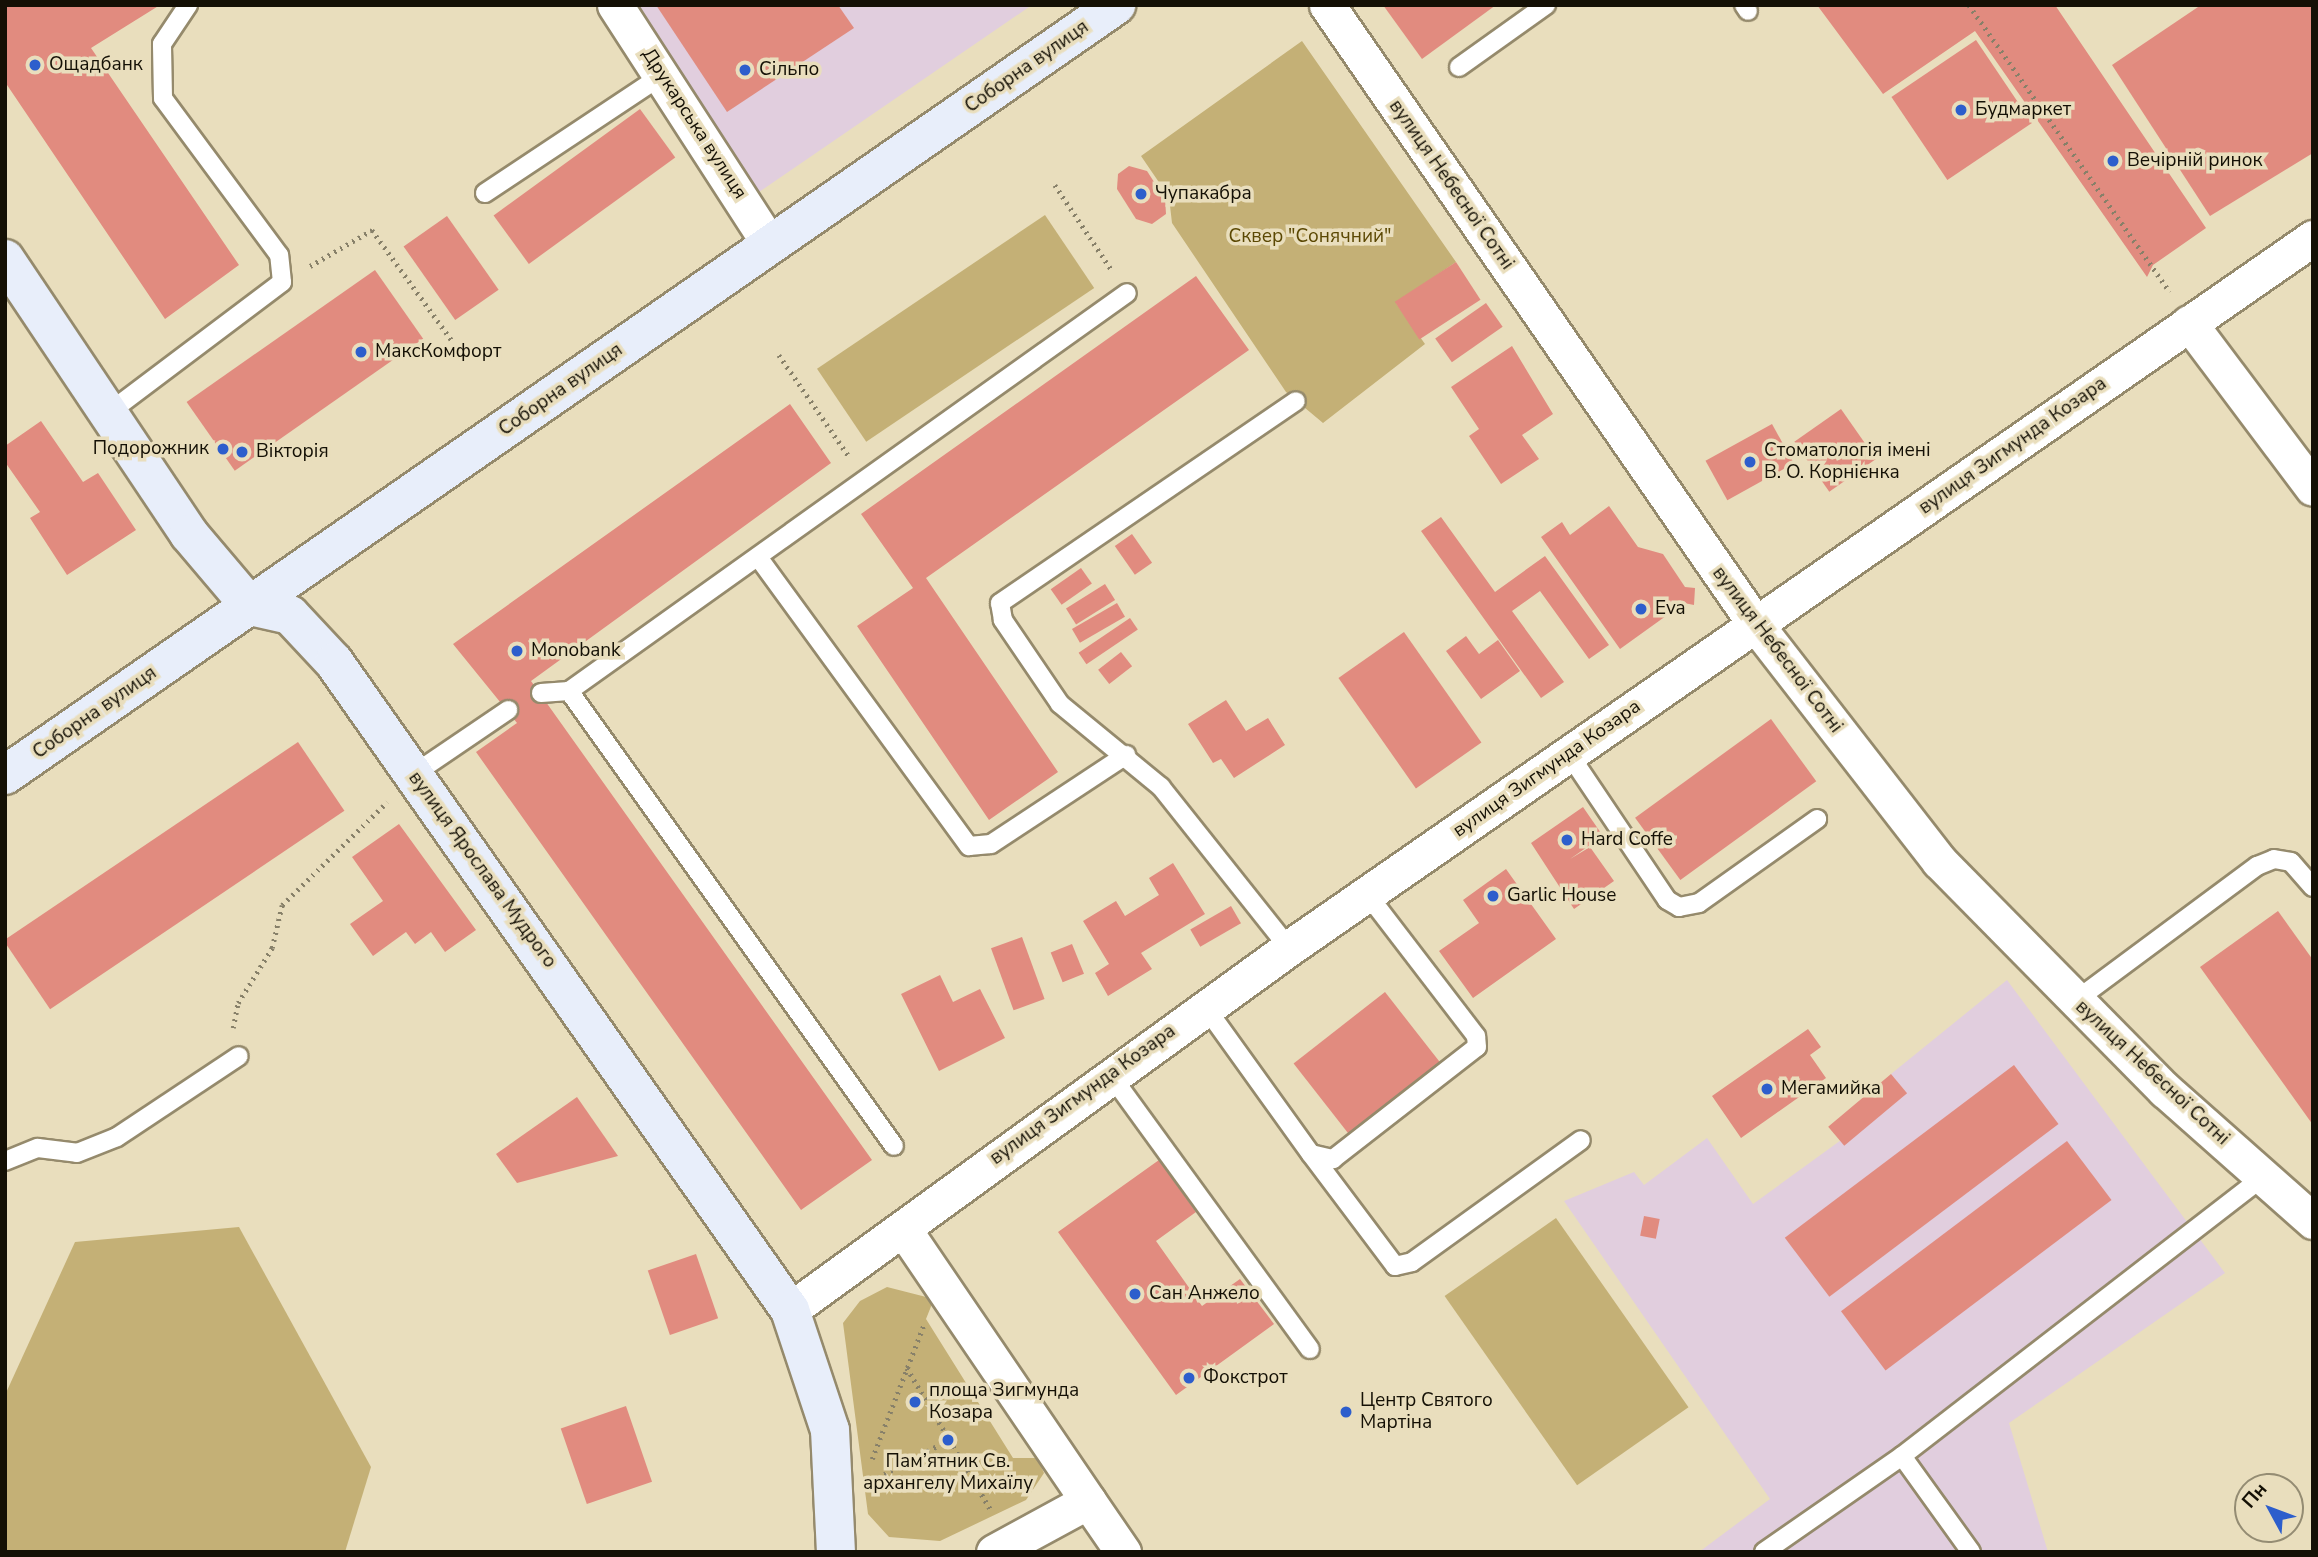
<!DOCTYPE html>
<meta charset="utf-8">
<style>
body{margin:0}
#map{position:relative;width:2318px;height:1557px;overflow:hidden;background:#e9debd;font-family:"Nunito Sans",sans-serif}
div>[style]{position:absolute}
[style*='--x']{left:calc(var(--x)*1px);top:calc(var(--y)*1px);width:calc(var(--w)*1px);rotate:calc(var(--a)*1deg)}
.commercial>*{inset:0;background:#e1cede}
.green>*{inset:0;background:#c4b076;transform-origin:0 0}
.building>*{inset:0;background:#e18b7f;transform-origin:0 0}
.path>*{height:4.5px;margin-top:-2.25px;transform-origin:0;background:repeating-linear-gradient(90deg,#878069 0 2px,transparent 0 7px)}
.roads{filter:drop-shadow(2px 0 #958a6c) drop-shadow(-2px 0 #958a6c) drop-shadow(0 2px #958a6c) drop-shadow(0 -2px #958a6c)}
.lane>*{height:18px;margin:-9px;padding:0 9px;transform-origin:9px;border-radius:9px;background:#fff}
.street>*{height:35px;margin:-17.5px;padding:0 17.5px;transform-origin:17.5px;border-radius:17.5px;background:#fff}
.secondary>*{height:38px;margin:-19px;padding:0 19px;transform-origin:19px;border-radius:19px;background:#e8eefa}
.dots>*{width:19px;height:19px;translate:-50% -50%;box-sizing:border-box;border:4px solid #e9debd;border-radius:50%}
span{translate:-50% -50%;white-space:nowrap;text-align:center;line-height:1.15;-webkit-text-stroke:7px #e9debd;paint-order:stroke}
.poi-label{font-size:19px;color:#141005}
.left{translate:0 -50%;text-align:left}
.right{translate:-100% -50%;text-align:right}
.street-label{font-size:19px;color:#141005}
.park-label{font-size:19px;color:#5b4803}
.frame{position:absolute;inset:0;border:7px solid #141005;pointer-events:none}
.north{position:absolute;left:2234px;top:1473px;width:70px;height:70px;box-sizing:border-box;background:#e9debd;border:2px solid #948c73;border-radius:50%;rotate:311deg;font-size:19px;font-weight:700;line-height:28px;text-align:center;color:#141005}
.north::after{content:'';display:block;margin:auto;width:24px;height:32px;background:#2d5ecc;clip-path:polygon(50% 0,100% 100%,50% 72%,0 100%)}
</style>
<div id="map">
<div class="commercial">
<div style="clip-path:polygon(638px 5px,1032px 5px,759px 192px)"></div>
<div style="clip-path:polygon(2007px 980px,2225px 1273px,2009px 1423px,2048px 1552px,1699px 1552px,1770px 1499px,1564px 1201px,1634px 1172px,1644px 1185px,1707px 1138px,1753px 1204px,1906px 1093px,1891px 1074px)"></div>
</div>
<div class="green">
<div style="clip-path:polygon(1302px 41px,1456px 262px,1396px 303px,1425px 344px,1323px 423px,1286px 392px,1172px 223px,1169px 197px,1141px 156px)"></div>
<div style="left:1045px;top:215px;width:88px;height:275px;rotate:56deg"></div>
<div style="left:1556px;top:1218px;width:231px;height:136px;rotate:55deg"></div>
<div style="clip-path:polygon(239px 1227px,371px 1467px,345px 1552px,5px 1552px,5px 1395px,75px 1242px)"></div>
<div style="clip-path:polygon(887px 1287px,934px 1299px,926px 1319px,1013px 1458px,1037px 1458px,1044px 1473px,1026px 1500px,940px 1541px,889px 1537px,868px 1514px,843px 1323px,860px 1301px)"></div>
</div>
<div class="building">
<div style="clip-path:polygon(5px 5px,160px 5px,91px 48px,239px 265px,165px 319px,5px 82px)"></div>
<div style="clip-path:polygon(656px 5px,838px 5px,854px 28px,727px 112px)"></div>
<div style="clip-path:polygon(1383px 5px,1496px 5px,1422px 59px)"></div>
<div style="clip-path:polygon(1817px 5px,2055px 5px,2206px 228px,2153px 265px,2147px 277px,1975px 31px,1883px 94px)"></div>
<div style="clip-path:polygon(2201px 5px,2313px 5px,2313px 153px,2210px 216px,2112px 65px)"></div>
<div style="left:1976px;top:40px;width:100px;height:102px;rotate:56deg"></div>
<div style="left:640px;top:109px;width:60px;height:181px;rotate:54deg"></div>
<div style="clip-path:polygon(1129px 166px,1147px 171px,1165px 199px,1166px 214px,1152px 224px,1136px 219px,1117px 189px,1118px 174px)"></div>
<div style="left:447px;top:216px;width:90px;height:53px;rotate:55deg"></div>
<div style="left:1456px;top:262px;width:45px;height:73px;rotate:57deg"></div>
<div style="left:375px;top:270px;width:84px;height:230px;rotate:55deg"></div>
<div style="clip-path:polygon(1196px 276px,1249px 350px,926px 578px,1058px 772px,989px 820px,857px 626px,913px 588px,861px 514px)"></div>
<div style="left:1486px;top:303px;width:29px;height:62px;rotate:55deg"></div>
<div style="clip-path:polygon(1512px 346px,1553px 414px,1522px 435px,1539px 459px,1501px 484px,1469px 436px,1479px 429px,1451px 387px)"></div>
<div style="clip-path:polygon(790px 404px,831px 463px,531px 681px,872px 1160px,801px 1210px,476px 752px,517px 723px,453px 644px)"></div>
<div style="left:1841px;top:409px;width:61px;height:57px;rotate:55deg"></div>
<div style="clip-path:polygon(41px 421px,83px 482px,98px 473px,136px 530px,67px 575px,30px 518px,40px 512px,5px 462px,5px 446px)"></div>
<div style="left:1772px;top:424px;width:45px;height:76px;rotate:61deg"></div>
<div style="clip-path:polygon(1609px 506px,1638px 547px,1663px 554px,1685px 587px,1695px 588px,1694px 605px,1684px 603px,1620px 649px,1541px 537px,1562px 522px,1570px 535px)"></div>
<div style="clip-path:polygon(1441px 517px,1495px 592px,1545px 556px,1609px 645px,1589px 659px,1540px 591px,1512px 611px,1564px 682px,1541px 698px,1421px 531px)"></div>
<div style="left:1132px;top:534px;width:35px;height:21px;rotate:55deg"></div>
<div style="left:1081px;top:568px;width:19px;height:37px;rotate:55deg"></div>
<div style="left:1105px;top:584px;width:19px;height:46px;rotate:58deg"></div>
<div style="left:1117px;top:603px;width:16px;height:52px;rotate:60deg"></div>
<div style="left:1130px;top:618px;width:14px;height:62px;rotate:56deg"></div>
<div style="left:1404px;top:632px;width:135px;height:80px;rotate:55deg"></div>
<div style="clip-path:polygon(1466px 636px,1479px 654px,1498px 640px,1520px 671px,1481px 699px,1446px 651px)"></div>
<div style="left:1121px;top:652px;width:18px;height:29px;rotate:52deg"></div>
<div style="clip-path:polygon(1226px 700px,1246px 731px,1268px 718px,1285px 745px,1234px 778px,1221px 759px,1213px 763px,1188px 724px)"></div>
<div style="left:1771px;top:719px;width:77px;height:168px;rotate:54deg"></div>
<div style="left:298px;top:742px;width:83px;height:355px;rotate:56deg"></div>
<div style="clip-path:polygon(1583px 807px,1603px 836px,1570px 859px,1590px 847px,1614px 881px,1574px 909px,1531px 843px)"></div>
<div style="clip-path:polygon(399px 824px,476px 930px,445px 952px,431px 932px,415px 944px,406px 932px,373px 956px,350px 924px,383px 901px,352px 857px)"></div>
<div style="clip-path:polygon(1173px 863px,1205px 914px,1141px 953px,1152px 969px,1108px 996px,1095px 973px,1109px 964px,1083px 921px,1116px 901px,1125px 916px,1159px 895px,1149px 878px)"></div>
<div style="clip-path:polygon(1506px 869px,1556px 939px,1473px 998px,1439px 951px,1479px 923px,1463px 900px)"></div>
<div style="left:1231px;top:906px;width:20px;height:47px;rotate:60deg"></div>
<div style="clip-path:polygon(2278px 911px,2313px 960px,2313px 1125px,2200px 967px)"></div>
<div style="left:1022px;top:937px;width:66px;height:33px;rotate:70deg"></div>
<div style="left:1072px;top:944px;width:32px;height:23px;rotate:68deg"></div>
<div style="clip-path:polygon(940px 975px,953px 1002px,980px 989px,1005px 1038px,939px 1071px,901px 994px)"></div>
<div style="left:1385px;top:992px;width:95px;height:116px;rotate:52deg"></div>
<div style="clip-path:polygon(1808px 1029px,1821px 1047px,1810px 1055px,1826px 1078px,1741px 1138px,1712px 1096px)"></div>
<div style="left:2014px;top:1065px;width:74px;height:287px;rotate:53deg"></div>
<div style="left:1891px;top:1074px;width:25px;height:82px;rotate:50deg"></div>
<div style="clip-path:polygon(577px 1097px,618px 1156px,517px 1183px,496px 1154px)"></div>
<div style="left:2067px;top:1141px;width:74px;height:283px;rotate:53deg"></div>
<div style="clip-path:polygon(1159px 1160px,1196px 1212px,1156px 1241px,1202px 1306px,1240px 1279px,1274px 1324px,1176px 1395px,1058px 1232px)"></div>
<div style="left:1644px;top:1216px;width:16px;height:20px;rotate:11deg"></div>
<div style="left:696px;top:1254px;width:68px;height:51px;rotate:71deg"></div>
<div style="left:626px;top:1406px;width:80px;height:69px;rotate:71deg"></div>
</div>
<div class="path">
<div style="--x:1969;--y:5;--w:350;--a:55"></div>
<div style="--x:1055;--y:185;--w:101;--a:56.3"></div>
<div style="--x:310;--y:266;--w:72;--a:-30.1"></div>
<div style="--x:372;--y:230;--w:138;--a:54.1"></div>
<div style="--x:779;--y:355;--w:125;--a:55.4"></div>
<div style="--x:233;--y:1028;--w:25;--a:-79"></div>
<div style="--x:238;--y:1003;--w:65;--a:-58.3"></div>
<div style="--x:272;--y:948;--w:44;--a:-76.9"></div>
<div style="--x:282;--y:905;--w:147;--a:-44.4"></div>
<div style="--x:907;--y:1368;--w:167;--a:59.4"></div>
<div style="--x:872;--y:1459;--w:145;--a:-68.9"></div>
<div style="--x:872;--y:1481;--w:86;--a:-28.3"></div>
</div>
<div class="roads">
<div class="lane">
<div style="--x:1744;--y:5;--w:7;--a:56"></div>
<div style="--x:1459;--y:67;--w:107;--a:-35.5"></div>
<div style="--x:485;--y:193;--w:215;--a:-33.6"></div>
<div style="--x:107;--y:414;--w:219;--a:-37"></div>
<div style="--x:282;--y:282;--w:27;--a:-96"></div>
<div style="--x:279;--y:255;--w:195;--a:-126.5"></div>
<div style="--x:163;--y:98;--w:54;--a:-91.1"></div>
<div style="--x:162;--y:44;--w:47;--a:-56.3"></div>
<div style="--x:758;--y:557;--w:358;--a:53.9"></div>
<div style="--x:969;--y:846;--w:22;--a:-5"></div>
<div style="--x:991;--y:844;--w:162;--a:-33.4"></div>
<div style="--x:569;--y:691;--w:559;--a:54.46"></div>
<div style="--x:541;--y:693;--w:28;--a:-4"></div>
<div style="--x:569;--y:691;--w:685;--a:-35.5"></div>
<div style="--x:1569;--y:754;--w:176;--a:56.1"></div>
<div style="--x:1667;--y:900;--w:14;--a:30"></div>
<div style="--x:1679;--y:907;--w:20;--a:-11"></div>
<div style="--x:1699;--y:903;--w:145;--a:-35.4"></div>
<div style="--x:414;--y:774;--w:114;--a:-34.2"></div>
<div style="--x:1289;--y:948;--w:206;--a:-128.5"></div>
<div style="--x:1161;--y:787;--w:131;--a:-140.6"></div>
<div style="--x:1060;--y:704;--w:102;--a:-124.2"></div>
<div style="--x:1003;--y:620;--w:17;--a:-100"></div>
<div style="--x:1000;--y:603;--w:358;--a:-34.3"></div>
<div style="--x:2075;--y:1001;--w:227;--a:-36.6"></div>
<div style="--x:2257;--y:866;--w:18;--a:-22"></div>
<div style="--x:2274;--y:859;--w:17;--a:10"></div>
<div style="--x:2291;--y:862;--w:33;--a:49"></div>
<div style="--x:1206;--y:1008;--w:180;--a:54.3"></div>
<div style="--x:1311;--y:1154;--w:23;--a:13"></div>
<div style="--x:1333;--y:1159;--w:182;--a:-37.9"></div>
<div style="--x:1477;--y:1047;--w:11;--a:-95"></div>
<div style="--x:1476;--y:1036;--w:179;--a:-127.5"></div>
<div style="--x:1110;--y:1074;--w:340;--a:54"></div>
<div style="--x:1311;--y:1154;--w:140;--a:53.1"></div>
<div style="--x:1395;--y:1266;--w:17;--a:-13"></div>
<div style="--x:1412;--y:1262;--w:208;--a:-35.8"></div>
<div style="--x:5;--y:1161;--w:35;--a:-22"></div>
<div style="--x:38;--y:1148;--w:39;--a:7"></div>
<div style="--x:77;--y:1153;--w:43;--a:-21.8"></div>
<div style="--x:117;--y:1137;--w:146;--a:-33.6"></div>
<div style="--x:1902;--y:1456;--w:118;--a:54.3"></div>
<div style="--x:1764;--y:1552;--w:168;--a:-34.8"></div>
<div style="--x:1902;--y:1456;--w:458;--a:-37.7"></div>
</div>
<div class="street">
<div style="--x:615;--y:5;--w:286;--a:57.1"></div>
<div style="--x:1327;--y:5;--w:754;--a:55.32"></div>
<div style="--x:1756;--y:625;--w:299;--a:52.2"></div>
<div style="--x:1939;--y:861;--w:322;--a:45.4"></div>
<div style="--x:2165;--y:1090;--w:198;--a:41.5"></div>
<div style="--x:2189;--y:323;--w:206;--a:53.1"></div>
<div style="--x:904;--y:1230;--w:328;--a:55.8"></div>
<div style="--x:1088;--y:1501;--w:107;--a:151.5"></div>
<div style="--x:790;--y:1310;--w:616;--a:-35.96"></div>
<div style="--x:1289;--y:948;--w:1246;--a:-34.74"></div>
<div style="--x:1088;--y:1501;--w:62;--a:55.5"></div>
</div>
<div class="secondary">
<div style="--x:5;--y:259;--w:331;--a:56.2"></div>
<div style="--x:189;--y:534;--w:94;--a:49.7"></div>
<div style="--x:250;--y:606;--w:41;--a:12.7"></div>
<div style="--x:290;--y:615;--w:64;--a:46.9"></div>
<div style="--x:334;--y:662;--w:792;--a:54.87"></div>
<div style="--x:790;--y:1310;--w:126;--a:71.6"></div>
<div style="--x:830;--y:1430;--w:122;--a:87.2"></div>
<div style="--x:5;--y:775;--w:1352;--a:-34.72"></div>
</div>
</div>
<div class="dots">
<div style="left:35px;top:65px;background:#2d5ecc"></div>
<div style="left:745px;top:70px;background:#2d5ecc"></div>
<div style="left:1961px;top:110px;background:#2d5ecc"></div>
<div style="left:2113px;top:161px;background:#2d5ecc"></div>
<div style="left:1141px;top:194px;background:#2d5ecc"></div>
<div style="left:361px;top:352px;background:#2d5ecc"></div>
<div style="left:223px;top:449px;background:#2d5ecc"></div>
<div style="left:242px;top:452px;background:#2d5ecc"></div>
<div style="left:1750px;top:462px;background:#2d5ecc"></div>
<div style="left:1641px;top:609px;background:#2d5ecc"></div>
<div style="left:517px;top:651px;background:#2d5ecc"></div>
<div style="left:1567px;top:840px;background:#2d5ecc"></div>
<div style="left:1493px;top:896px;background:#2d5ecc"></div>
<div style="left:1767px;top:1089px;background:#2d5ecc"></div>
<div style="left:1135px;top:1294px;background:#2d5ecc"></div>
<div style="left:1189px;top:1378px;background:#2d5ecc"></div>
<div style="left:915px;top:1402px;background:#2d5ecc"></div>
<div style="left:1346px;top:1412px;background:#2d5ecc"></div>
<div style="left:948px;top:1440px;background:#2d5ecc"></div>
</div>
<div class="poi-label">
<span class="left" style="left:49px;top:65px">Ощадбанк</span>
<span class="left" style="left:759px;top:70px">Сільпо</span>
<span class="left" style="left:1975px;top:110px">Будмаркет</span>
<span class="left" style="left:2127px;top:161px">Вечірній ринок</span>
<span class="left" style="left:1155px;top:194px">Чупакабра</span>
<span class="left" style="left:375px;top:352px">МаксКомфорт</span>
<span class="right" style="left:209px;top:449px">Подорожник</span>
<span class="left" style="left:1764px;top:462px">Стоматологія імені<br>В. О. Корнієнка</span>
<span class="left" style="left:256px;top:452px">Вікторія</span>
<span class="left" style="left:1655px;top:609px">Eva</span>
<span class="left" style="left:531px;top:651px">Monobank</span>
<span class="left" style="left:1581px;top:840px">Hard Coffe</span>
<span class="left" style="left:1507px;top:896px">Garlic House</span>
<span class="left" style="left:1781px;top:1089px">Мегамийка</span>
<span class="left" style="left:1149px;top:1294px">Сан Анжело</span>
<span class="left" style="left:1203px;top:1378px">Фокстрот</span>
<span class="left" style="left:929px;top:1402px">площа Зигмунда<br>Козара</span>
<span class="left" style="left:1360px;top:1412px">Центр Святого<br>Мартіна</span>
<span style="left:948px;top:1473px">Пам’ятник Св.<br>архангелу Михаїлу</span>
</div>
<div class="street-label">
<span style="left:1027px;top:67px;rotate:-35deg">Соборна вулиця</span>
<span style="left:694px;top:124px;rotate:57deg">Друкарська вулиця</span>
<span style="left:1451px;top:185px;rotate:55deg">вулиця Небесної Сотні</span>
<span style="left:561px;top:390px;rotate:-35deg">Соборна вулиця</span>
<span style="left:2013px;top:446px;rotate:-35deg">вулиця Зигмунда Козара</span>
<span style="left:1777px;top:650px;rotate:53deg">вулиця Небесної Сотні</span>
<span style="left:95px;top:713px;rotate:-35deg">Соборна вулиця</span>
<span style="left:1547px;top:769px;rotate:-35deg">вулиця Зигмунда Козара</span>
<span style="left:482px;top:870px;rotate:54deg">вулиця Ярослава Мудрого</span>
<span style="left:2152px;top:1073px;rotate:43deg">вулиця Небесної Сотні</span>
<span style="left:1083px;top:1095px;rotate:-36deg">вулиця Зигмунда Козара</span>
</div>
<div class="park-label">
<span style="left:1310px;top:237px">Сквер "Сонячний"</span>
</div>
<div class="frame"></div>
<div class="north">Пн</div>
</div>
